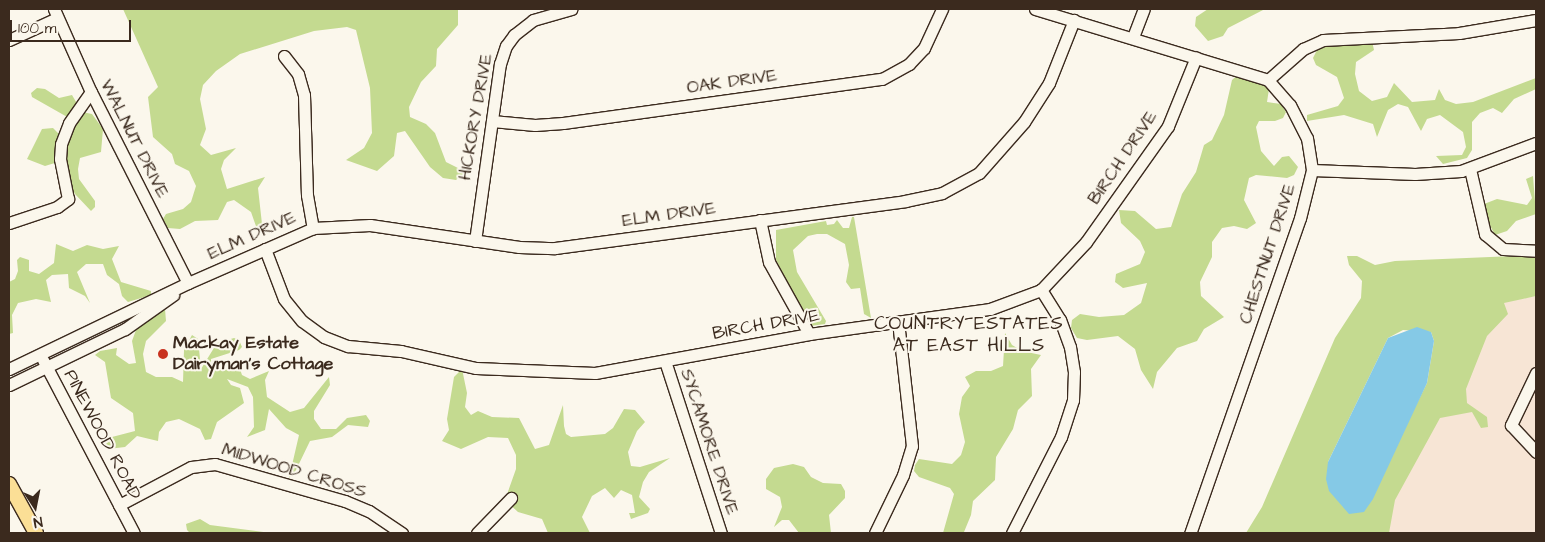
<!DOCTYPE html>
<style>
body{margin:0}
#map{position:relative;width:1545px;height:542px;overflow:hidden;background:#fbf7ec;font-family:"Architects Daughter",sans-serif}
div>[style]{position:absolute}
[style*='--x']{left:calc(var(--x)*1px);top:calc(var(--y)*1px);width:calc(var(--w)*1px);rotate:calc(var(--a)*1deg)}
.built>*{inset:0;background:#f7e5d5}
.green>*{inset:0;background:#c4da90}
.water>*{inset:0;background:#85c9e6}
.roads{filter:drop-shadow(1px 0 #3b2a1e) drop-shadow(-1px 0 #3b2a1e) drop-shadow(0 1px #3b2a1e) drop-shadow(0 -1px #3b2a1e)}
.minor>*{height:11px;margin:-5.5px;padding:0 5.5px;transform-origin:5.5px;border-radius:5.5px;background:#fbf7ec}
.major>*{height:14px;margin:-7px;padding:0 7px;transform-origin:7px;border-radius:7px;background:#fbdf96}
.dots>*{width:14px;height:14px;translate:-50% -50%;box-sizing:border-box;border:2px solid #fbf7ec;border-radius:50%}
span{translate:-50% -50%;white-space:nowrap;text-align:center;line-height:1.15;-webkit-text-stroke:4px #fbf7ec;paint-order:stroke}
.street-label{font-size:18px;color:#3b2a1e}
.poi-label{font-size:18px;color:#3b2a1e;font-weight:700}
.left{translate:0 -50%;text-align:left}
.neighbourhood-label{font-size:19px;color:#3b2a1e;letter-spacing:1px}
.frame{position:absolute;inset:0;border:10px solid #3b2a1e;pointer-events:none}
.north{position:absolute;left:10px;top:482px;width:50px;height:50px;-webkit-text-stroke:4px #fbf7ec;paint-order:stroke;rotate:169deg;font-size:14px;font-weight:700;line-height:20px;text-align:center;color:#3b2a1e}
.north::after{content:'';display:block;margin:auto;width:18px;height:22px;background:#3b2a1e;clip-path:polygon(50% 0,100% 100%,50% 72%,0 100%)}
.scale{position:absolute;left:10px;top:20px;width:121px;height:22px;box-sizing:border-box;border:2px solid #3b2a1e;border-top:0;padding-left:6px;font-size:15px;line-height:18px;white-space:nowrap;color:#3b2a1e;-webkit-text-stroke:4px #fbf7ec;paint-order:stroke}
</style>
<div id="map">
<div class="built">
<div style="clip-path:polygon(1536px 296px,1536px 533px,1377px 533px,1488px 305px)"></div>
</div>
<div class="green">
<div style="clip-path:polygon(123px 9px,458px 9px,458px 25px,437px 49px,436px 66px,421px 82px,409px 107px,410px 117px,426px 124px,435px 133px,446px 162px,466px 172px,456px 180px,443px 178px,430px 167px,405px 131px,397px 133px,394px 156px,377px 171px,346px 160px,364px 148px,372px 133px,370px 88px,356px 30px,347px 27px,314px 31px,240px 54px,216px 71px,203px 85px,200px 99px,206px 129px,200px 145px,211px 155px,236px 148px,224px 160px,221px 169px,227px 189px,265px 177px,258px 188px,262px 224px,257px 229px,251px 212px,234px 200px,227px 202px,218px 220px,195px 221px,180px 229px,168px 228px,163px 219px,166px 214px,183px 209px,191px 202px,196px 186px,189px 171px,175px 164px,172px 154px,153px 137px,148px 97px,158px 87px)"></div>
<div style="clip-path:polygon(1208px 9px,1265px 9px,1228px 28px,1223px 36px,1208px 41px,1195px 26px,1196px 17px)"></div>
<div style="clip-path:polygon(1372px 41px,1374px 50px,1356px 62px,1355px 74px,1359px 91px,1372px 101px,1387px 97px,1394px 83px,1412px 102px,1435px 100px,1439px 89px,1445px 100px,1456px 104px,1473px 102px,1536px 78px,1536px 89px,1514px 99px,1502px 113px,1493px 108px,1480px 113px,1472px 122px,1472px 150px,1467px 158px,1443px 164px,1436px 156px,1462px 155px,1466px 147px,1463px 132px,1440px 115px,1427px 119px,1421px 131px,1408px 107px,1398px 104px,1388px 110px,1377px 137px,1373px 124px,1344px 115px,1307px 121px,1307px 115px,1338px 106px,1344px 98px,1337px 77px,1316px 65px,1313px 58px,1317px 50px,1340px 42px)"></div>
<div style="clip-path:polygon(1240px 73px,1263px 82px,1269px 89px,1267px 102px,1281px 104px,1286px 112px,1283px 118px,1275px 121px,1259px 121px,1256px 127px,1261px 151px,1274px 166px,1282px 157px,1289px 156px,1298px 167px,1294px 175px,1287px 178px,1256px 175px,1249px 178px,1244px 200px,1256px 223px,1247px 229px,1234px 226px,1222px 228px,1212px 242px,1212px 257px,1200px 282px,1201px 296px,1224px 317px,1204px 329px,1197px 341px,1177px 348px,1157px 372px,1153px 389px,1141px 370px,1135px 349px,1118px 336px,1087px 340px,1077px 338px,1071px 328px,1072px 320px,1080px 314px,1099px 317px,1124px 315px,1141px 303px,1147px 283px,1123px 288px,1115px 282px,1116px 274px,1140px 264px,1145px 252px,1140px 241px,1121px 223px,1119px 210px,1135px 211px,1156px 229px,1171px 227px,1182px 194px,1196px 172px,1204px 145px,1212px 140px,1224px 115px,1232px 80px)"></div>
<div style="clip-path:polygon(37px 88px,45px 89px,59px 98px,72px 95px,82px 112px,92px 114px,103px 129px,101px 152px,80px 158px,78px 169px,79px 179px,95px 201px,95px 207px,91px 211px,75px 194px,58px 162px,45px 166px,27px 159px,42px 129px,53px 128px,62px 137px,73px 130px,74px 125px,69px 118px,32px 97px,31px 93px)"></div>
<div style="clip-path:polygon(1533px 176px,1536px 214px,1516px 221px,1507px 231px,1495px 235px,1482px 210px,1484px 204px,1497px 199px,1527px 205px,1532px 198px,1526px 179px)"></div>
<div style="clip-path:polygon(852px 217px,854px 217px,871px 318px,864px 314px,860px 288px,851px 289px,846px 282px,849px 265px,845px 244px,827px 234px,817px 234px,808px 236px,793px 250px,797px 272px,826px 321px,825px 324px,810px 326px,776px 260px,776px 230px,826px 221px,827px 225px,834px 224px,837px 220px,843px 228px,849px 228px)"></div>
<div style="clip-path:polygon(56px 244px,73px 251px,87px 245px,103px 249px,119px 246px,112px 259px,121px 282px,151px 291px,151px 295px,128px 302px,122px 296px,119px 284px,107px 275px,103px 264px,86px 264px,77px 272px,90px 303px,85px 296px,69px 288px,68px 274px,52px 275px,46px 280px,51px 302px,36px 299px,18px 303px,12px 315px,13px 333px,9px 334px,9px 282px,15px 279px,18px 271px,17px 260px,20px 257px,29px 260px,29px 271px,39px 274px,54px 263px)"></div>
<div style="clip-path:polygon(evenodd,1536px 255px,1536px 296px,1504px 303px,1508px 314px,1487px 336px,1466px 389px,1467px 403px,1487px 417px,1488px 427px,1481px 428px,1472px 412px,1440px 418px,1395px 500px,1389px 533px,1246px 533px,1262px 507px,1335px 338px,1361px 298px,1362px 281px,1349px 265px,1347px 256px,1357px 256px,1375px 265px,1395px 261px,1536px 255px,1403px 330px,1431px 332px,1434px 341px,1427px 383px,1406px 425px,1328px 462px,1388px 338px,1403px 330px)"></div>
<div style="clip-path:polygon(165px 309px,166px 321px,146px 341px,143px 354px,146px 372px,156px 377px,172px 377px,183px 382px,184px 350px,192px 335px,198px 339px,201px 369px,217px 343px,234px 338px,239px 340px,242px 347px,239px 350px,211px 359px,211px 364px,218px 370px,240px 369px,242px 375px,250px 379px,269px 371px,265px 380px,267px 397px,290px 412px,304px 408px,329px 377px,330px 385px,314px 411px,314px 419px,321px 429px,336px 429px,347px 418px,366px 415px,370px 421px,368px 427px,348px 425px,332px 437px,310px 441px,296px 470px,289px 478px,299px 435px,286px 428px,269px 409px,265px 430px,247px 437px,254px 427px,253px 397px,248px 387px,227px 379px,231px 385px,240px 388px,244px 403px,217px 422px,211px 439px,205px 440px,200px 429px,179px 419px,166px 422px,159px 432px,158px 441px,137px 436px,125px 447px,108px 449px,106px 444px,112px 437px,135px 431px,133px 413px,111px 398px,105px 362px,95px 355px,100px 351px,117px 348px,116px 355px,129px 364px,136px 363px,132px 341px,136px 330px,158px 311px)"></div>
<div style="clip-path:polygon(1005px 333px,1012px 345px,1022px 351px,1041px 355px,1031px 369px,1032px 396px,1018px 410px,1013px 429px,996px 457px,995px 480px,973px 501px,971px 515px,964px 532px,943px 533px,954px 494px,950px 488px,919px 477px,914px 471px,915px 465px,919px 459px,952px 464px,961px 455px,965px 442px,959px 414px,962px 397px,970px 386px,965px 377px,976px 371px,991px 371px,1003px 366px)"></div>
<div style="clip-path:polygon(462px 369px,467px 393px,465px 407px,471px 415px,478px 411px,492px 417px,519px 418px,535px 449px,549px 445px,563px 405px,564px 426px,566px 434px,571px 437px,605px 434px,613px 428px,624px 409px,635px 410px,645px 422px,637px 431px,628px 452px,631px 466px,640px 467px,670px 458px,649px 472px,643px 482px,639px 497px,650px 509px,648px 513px,631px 519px,629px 513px,635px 513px,632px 495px,621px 490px,614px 498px,605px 488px,592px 496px,582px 517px,590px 533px,548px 533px,542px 519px,518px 512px,505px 500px,516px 469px,516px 455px,508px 438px,488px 437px,461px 449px,442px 441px,449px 430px,447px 419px,454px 377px)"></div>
<div style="clip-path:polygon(793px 464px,804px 467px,811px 477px,823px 483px,841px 484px,845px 491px,845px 498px,829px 515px,831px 533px,799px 533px,789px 520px,782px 520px,774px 527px,782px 507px,780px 497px,766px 489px,766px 479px,774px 468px)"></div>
<div style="clip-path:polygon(200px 519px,210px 525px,271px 533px,190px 533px,187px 530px,186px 524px)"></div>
</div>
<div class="water">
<div style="clip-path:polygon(1417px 327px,1431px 332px,1434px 341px,1427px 383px,1373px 499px,1364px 512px,1349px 514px,1329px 491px,1326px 479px,1328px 462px,1388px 338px)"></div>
</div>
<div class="roads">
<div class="minor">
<div style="--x:54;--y:9;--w:91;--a:66"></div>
<div style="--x:91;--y:92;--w:214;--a:63.1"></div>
<div style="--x:1035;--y:9;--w:244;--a:16.9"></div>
<div style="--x:1268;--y:80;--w:33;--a:49"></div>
<div style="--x:1290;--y:105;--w:37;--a:63"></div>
<div style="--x:1307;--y:138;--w:32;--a:81"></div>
<div style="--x:1312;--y:170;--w:49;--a:104"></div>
<div style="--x:1300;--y:218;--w:334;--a:109.2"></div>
<div style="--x:1133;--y:37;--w:30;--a:-69"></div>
<div style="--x:9;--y:40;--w:53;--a:-24.6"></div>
<div style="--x:284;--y:56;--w:23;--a:52"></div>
<div style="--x:298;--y:74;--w:22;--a:74"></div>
<div style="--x:304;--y:95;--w:100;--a:88.3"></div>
<div style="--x:307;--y:195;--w:34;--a:80"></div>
<div style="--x:1268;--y:80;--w:47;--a:-41.5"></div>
<div style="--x:1303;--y:49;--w:22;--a:-24"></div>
<div style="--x:1323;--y:40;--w:136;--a:-2.9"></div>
<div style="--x:1459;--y:33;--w:78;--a:-9.6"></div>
<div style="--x:492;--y:121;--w:43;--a:5.3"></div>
<div style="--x:535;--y:125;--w:28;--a:-4"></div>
<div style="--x:563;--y:123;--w:322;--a:-7.9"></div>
<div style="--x:882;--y:79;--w:31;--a:-29"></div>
<div style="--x:909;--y:64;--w:22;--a:-47"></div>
<div style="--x:924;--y:48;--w:43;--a:-65.2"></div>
<div style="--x:1470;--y:169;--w:67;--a:77"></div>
<div style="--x:1485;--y:234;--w:23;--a:40"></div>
<div style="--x:1503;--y:249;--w:33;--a:3"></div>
<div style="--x:1312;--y:170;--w:103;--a:2.2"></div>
<div style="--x:1415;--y:174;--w:46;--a:-3.7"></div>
<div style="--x:1461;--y:171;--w:80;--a:-20.5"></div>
<div style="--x:760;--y:220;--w:43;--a:77.9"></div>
<div style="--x:769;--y:262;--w:82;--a:60.9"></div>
<div style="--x:9;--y:223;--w:51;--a:-18.4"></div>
<div style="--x:57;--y:207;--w:14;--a:-36"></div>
<div style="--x:68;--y:199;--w:41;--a:-101.3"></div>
<div style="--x:60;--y:159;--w:15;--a:-86"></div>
<div style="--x:61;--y:144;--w:22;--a:-69"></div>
<div style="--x:69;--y:123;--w:38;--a:-55"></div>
<div style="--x:475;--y:241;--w:179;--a:-82"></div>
<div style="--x:500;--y:64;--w:19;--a:-72"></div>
<div style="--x:506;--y:46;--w:14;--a:-54"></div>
<div style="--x:514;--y:35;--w:24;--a:-38"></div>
<div style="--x:533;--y:20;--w:40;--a:-16"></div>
<div style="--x:265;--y:249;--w:53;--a:69.2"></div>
<div style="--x:284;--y:299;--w:28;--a:51"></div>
<div style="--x:302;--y:321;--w:27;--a:36"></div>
<div style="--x:324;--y:337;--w:26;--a:21"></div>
<div style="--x:348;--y:346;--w:53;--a:5.4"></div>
<div style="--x:401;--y:351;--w:77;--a:12.8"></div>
<div style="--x:476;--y:368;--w:119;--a:2.4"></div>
<div style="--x:595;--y:373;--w:218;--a:-10.3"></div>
<div style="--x:809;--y:334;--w:183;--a:-7.9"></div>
<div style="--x:990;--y:309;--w:54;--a:-20.4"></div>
<div style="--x:1041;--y:290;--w:66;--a:-46.8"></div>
<div style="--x:1086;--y:242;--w:142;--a:-54.7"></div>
<div style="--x:1168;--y:126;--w:74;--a:-67.9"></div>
<div style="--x:43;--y:360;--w:195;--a:62.3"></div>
<div style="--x:665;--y:361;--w:181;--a:72"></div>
<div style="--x:9;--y:369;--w:199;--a:-25.7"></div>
<div style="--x:188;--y:283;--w:137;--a:-23.7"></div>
<div style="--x:313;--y:228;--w:57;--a:-3"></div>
<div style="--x:370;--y:225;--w:151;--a:8.4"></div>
<div style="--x:519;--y:247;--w:36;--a:2"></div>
<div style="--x:555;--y:248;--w:353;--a:-7.6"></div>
<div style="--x:905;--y:201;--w:38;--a:-12"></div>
<div style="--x:942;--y:193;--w:42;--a:-28.4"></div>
<div style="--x:979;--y:173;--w:68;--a:-48.6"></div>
<div style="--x:1024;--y:122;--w:46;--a:-57.3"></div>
<div style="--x:1049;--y:83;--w:68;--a:-68.4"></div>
<div style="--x:1536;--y:373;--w:58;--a:115.7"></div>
<div style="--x:1511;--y:425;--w:37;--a:47"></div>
<div style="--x:9;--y:385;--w:129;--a:-25.8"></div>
<div style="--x:125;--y:329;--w:59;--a:-35.3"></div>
<div style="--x:119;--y:505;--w:81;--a:-27.8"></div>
<div style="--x:191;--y:467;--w:24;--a:-7"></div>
<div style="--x:215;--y:464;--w:135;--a:15.9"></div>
<div style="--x:345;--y:501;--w:26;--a:23"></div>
<div style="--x:369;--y:511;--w:40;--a:34"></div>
<div style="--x:477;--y:533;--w:49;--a:-45.8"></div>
<div style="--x:875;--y:533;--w:64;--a:-64.2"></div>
<div style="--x:903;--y:475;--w:30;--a:-73"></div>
<div style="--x:912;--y:446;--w:125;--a:-96.4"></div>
<div style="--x:1012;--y:533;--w:108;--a:-63"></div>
<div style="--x:1061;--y:437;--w:39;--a:-72"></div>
<div style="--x:1073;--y:400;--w:28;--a:-88"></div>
<div style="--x:1074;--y:372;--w:25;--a:-99"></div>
<div style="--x:1070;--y:347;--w:29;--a:-110"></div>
<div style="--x:1060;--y:320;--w:36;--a:-122"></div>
</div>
<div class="major">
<div style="--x:9;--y:484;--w:56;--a:61.1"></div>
</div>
</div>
<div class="dots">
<div style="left:163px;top:354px;background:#c8321e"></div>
</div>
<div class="street-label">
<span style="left:732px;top:82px;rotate:-8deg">OAK DRIVE</span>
<span style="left:476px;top:117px;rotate:-80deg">HICKORY DRIVE</span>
<span style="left:134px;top:139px;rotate:63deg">WALNUT DRIVE</span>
<span style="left:1123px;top:158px;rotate:-56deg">BIRCH DRIVE</span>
<span style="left:669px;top:215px;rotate:-8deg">ELM DRIVE</span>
<span style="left:252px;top:236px;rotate:-24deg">ELM DRIVE</span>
<span style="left:1268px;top:254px;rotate:-72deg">CHESTNUT DRIVE</span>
<span style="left:766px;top:325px;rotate:-10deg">BIRCH DRIVE</span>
<span style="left:102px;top:435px;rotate:62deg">PINEWOOD ROAD</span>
<span style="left:709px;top:442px;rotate:72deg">SYCAMORE DRIVE</span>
<span style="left:294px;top:471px;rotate:17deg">MIDWOOD CROSS</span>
</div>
<div class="poi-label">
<span class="left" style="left:173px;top:354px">Mackay Estate<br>Dairyman's Cottage</span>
</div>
<div class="neighbourhood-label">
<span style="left:969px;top:335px">COUNTRY ESTATES<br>AT EAST HILLS</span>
</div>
<div class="frame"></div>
<div class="north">N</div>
<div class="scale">100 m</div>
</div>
